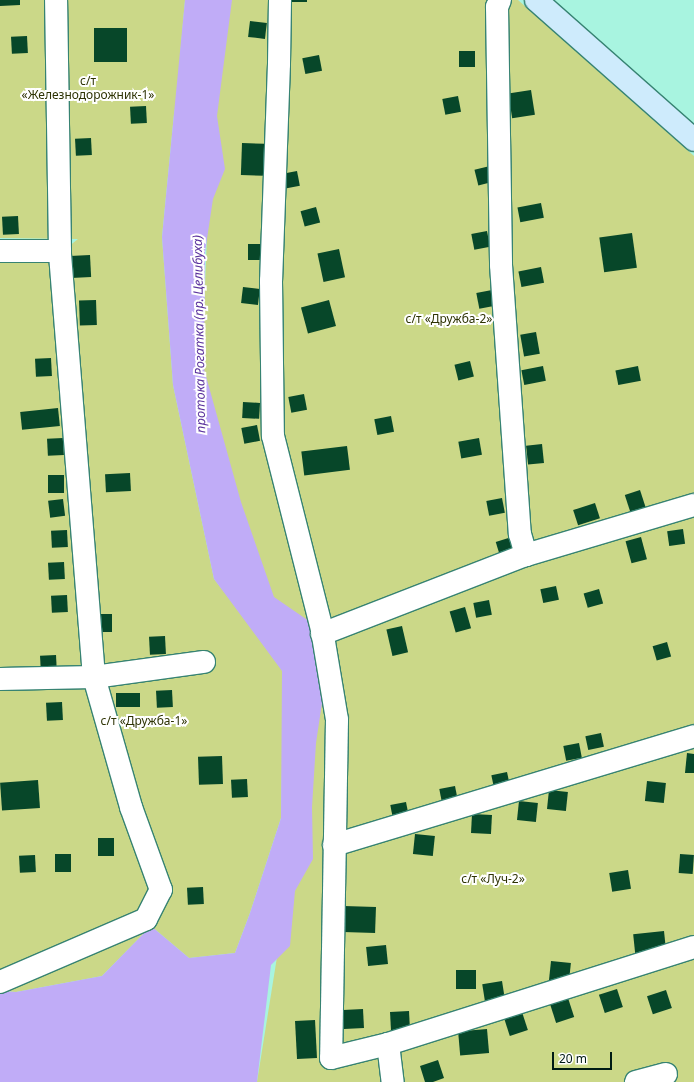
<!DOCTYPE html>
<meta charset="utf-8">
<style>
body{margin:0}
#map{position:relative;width:694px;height:1082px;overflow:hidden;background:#a8f4e0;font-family:"Noto Sans",sans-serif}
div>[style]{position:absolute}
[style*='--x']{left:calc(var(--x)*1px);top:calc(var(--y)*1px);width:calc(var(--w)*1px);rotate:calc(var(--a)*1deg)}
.green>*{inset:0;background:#cbd888}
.water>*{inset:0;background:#c0acf7}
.building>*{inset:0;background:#074729;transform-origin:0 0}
.roads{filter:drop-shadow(1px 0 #378372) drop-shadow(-1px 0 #378372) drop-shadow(0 1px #378372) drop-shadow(0 -1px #378372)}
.minor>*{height:22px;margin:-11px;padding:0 11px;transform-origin:11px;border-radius:11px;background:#fff}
.major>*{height:22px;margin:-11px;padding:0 11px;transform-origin:11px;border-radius:11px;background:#ceebfc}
span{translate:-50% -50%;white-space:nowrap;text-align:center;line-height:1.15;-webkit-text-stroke:4px #fff;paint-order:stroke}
.park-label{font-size:12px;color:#2e3304}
.water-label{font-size:13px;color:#5b339d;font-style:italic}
.scale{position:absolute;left:552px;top:1052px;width:60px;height:18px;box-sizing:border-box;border:2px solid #001b14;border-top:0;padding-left:5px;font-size:12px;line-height:14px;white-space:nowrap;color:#001b14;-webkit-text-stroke:3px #fff;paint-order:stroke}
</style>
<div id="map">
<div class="green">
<div style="clip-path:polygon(0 0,185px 0,180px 57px,180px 83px,174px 114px,162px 237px,173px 385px,214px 579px,284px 667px,281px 818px,250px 913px,235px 953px,189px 958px,151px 926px,102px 976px,16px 992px,0 991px,0 258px,53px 259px,78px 239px,0 238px)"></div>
<div style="clip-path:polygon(229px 0,518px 0,694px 156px,694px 502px,324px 627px,267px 604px,231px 514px,202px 360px,212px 112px)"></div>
<div style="clip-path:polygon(694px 509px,694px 1082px,257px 1082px,328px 638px,527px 560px)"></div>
</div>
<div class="water">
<div style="clip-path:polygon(185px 0,232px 0,217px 116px,225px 169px,213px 199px,205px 252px,204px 369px,241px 502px,274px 597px,322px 630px,328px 663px,316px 743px,312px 807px,313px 859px,295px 891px,290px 946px,271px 965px,257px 1082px,0 1082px,0 991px,16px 992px,102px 976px,151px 926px,189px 958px,235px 953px,250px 913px,281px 818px,282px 671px,214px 579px,173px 385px,162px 237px)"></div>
</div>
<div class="building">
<div style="clip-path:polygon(0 0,20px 0,20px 5px,0 6px)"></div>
<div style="left:290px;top:0;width:17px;height:2px"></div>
<div style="left:250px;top:21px;width:17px;height:16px;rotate:7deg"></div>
<div style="left:94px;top:28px;width:33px;height:34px"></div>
<div style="left:27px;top:36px;width:17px;height:16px;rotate:87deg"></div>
<div style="left:459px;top:51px;width:16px;height:16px"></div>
<div style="left:319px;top:55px;width:16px;height:17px;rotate:79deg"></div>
<div style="left:531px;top:90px;width:25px;height:23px;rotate:81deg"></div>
<div style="left:458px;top:96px;width:16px;height:16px;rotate:79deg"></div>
<div style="left:146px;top:106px;width:17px;height:16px;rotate:87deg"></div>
<div style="left:91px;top:138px;width:17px;height:16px;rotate:87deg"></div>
<div style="left:242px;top:143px;width:23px;height:32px;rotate:2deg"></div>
<div style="left:490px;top:166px;width:16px;height:16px;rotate:76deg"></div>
<div style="left:297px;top:171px;width:15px;height:16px;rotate:79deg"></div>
<div style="left:541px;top:203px;width:15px;height:24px;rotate:79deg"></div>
<div style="left:316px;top:207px;width:16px;height:16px;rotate:75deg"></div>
<div style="left:18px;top:216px;width:18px;height:16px;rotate:87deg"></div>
<div style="left:487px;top:231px;width:16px;height:16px;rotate:79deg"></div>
<div style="left:632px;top:233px;width:35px;height:33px;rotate:82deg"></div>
<div style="left:248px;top:244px;width:16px;height:16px"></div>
<div style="left:339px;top:249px;width:29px;height:22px;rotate:78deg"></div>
<div style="left:90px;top:255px;width:22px;height:25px;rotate:87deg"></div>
<div style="left:541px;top:267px;width:16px;height:23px;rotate:79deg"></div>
<div style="left:243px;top:287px;width:17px;height:16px;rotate:7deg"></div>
<div style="left:492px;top:290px;width:16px;height:16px;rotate:79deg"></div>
<div style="left:96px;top:300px;width:25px;height:17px;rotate:88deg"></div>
<div style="left:329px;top:300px;width:27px;height:29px;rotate:75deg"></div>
<div style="left:536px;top:332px;width:22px;height:16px;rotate:80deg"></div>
<div style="left:51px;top:358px;width:18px;height:16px;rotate:87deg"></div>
<div style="left:470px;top:361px;width:16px;height:16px;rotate:76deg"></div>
<div style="left:543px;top:366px;width:15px;height:22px;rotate:79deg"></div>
<div style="left:638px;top:366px;width:15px;height:23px;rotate:79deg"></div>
<div style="left:304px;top:394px;width:16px;height:16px;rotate:79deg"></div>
<div style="left:243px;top:402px;width:17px;height:16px;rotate:3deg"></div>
<div style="left:58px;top:408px;width:18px;height:38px;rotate:84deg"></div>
<div style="left:391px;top:416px;width:16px;height:17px;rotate:79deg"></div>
<div style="left:257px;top:425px;width:16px;height:16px;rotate:79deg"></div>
<div style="left:63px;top:438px;width:17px;height:16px;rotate:87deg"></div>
<div style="left:479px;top:438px;width:17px;height:21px;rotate:80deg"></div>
<div style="left:542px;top:444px;width:19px;height:16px;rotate:84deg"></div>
<div style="left:347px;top:446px;width:24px;height:46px;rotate:83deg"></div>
<div style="left:130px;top:473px;width:18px;height:25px;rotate:87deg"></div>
<div style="left:48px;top:475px;width:16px;height:18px"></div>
<div style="left:640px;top:490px;width:23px;height:16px;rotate:72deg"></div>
<div style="left:502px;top:498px;width:15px;height:16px;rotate:79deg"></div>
<div style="left:63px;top:499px;width:17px;height:15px;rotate:83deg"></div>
<div style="left:595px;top:503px;width:16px;height:23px;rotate:72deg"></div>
<div style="left:683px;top:529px;width:15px;height:16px;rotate:82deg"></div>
<div style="left:67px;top:530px;width:17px;height:16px;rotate:87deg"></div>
<div style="left:512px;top:537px;width:17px;height:17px;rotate:73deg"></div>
<div style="left:641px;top:537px;width:23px;height:16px;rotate:75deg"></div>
<div style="left:64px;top:562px;width:17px;height:16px;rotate:87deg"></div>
<div style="left:556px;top:586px;width:14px;height:16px;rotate:78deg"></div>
<div style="left:599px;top:589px;width:15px;height:16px;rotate:74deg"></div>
<div style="left:67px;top:595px;width:17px;height:16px;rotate:87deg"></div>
<div style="left:489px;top:600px;width:15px;height:16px;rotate:79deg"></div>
<div style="left:465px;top:607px;width:22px;height:16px;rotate:74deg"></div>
<div style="left:96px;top:614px;width:16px;height:18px"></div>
<div style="left:402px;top:626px;width:27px;height:16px;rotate:77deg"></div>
<div style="left:165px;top:636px;width:18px;height:16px;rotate:87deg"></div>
<div style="left:667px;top:642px;width:15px;height:15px;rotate:74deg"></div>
<div style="left:56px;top:655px;width:17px;height:16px;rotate:87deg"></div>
<div style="left:172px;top:690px;width:17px;height:16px;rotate:87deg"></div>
<div style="left:116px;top:693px;width:24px;height:14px"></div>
<div style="left:62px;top:702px;width:18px;height:16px;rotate:87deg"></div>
<div style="left:601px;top:733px;width:14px;height:16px;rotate:78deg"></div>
<div style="left:579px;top:743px;width:15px;height:16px;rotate:79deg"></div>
<div style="clip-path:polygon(687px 753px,694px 754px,694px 773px,685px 773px)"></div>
<div style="left:222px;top:756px;width:28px;height:24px;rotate:88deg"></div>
<div style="left:507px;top:772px;width:14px;height:16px;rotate:78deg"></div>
<div style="left:247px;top:779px;width:18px;height:16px;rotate:87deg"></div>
<div style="left:38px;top:780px;width:28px;height:38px;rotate:86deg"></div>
<div style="left:647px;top:781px;width:19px;height:20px;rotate:6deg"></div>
<div style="left:455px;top:786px;width:15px;height:16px;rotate:79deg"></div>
<div style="left:549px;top:790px;width:19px;height:19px;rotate:6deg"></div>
<div style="left:519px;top:801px;width:19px;height:19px;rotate:6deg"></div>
<div style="left:406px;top:802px;width:15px;height:16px;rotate:79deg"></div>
<div style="left:472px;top:814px;width:20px;height:19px;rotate:3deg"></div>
<div style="left:415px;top:834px;width:20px;height:20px;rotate:6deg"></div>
<div style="left:114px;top:838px;width:18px;height:16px;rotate:90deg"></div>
<div style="left:55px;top:854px;width:16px;height:18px"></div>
<div style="left:680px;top:854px;width:14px;height:19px;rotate:4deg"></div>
<div style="left:35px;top:855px;width:17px;height:16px;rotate:87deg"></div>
<div style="left:628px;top:870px;width:19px;height:19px;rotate:81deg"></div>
<div style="left:203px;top:887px;width:17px;height:16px;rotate:87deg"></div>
<div style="left:344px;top:906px;width:32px;height:26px;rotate:2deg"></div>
<div style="left:664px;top:931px;width:20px;height:31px;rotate:84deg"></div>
<div style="left:386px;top:945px;width:19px;height:20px;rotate:84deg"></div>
<div style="left:551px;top:961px;width:20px;height:19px;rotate:6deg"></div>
<div style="left:476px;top:970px;width:19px;height:20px;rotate:90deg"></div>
<div style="left:502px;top:981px;width:19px;height:20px;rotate:81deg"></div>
<div style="left:617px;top:989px;width:19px;height:19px;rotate:72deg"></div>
<div style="left:666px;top:990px;width:19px;height:20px;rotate:72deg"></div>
<div style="left:568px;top:998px;width:20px;height:19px;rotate:72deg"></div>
<div style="left:363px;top:1009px;width:19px;height:20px;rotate:87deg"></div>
<div style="left:409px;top:1011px;width:19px;height:19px;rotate:87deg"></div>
<div style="left:522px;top:1012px;width:19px;height:19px;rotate:72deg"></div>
<div style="left:315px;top:1020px;width:38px;height:20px;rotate:87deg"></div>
<div style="left:487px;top:1029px;width:24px;height:29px;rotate:85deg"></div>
<div style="clip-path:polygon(438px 1060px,444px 1078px,433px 1082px,425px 1082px,420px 1066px)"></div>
</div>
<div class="roads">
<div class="minor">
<div style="--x:280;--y:0;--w:64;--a:90.9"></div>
<div style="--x:279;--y:64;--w:217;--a:92.1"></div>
<div style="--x:271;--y:281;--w:155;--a:89.3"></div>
<div style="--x:273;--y:436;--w:200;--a:75.8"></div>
<div style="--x:322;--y:630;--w:91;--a:80.5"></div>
<div style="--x:337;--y:720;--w:338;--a:91"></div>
<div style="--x:331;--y:1058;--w:59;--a:-13.8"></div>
<div style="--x:388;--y:1044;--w:321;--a:-17.6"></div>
<div style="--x:500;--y:0;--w:8;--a:113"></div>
<div style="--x:497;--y:7;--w:258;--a:89.1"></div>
<div style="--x:501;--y:265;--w:270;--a:86"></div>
<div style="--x:520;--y:534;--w:22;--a:74"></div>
<div style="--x:0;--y:251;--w:60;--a:0"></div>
<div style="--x:322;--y:634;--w:219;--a:-21.2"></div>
<div style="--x:526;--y:555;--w:175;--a:-16.6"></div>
<div style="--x:0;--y:679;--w:94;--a:-1.2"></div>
<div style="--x:94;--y:677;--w:111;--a:-7.8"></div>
<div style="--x:334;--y:845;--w:376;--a:-16.8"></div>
<div style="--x:0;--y:982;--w:159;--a:-23.3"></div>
<div style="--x:146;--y:919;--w:33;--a:-63"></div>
<div style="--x:161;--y:890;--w:88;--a:-109.9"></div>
<div style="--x:131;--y:807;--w:135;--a:-105.9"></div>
<div style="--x:94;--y:677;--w:427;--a:-94.6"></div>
<div style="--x:60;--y:251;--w:251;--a:-90.9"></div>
<div style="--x:388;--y:1044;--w:38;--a:83"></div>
<div style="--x:636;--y:1082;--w:31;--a:-15"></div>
</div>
<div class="major">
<div style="--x:536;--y:0;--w:211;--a:41.5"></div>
</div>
</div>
<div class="park-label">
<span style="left:88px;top:88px">с/т<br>«Железнодорожник-1»</span>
<span style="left:449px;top:319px">с/т «Дружба-2»</span>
<span style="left:144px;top:721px">с/т «Дружба-1»</span>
<span style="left:493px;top:879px">с/т «Луч-2»</span>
</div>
<div class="water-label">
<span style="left:199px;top:334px;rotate:-91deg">протока Рогатка (пр. Целибуха)</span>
</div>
<div class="scale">20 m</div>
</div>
